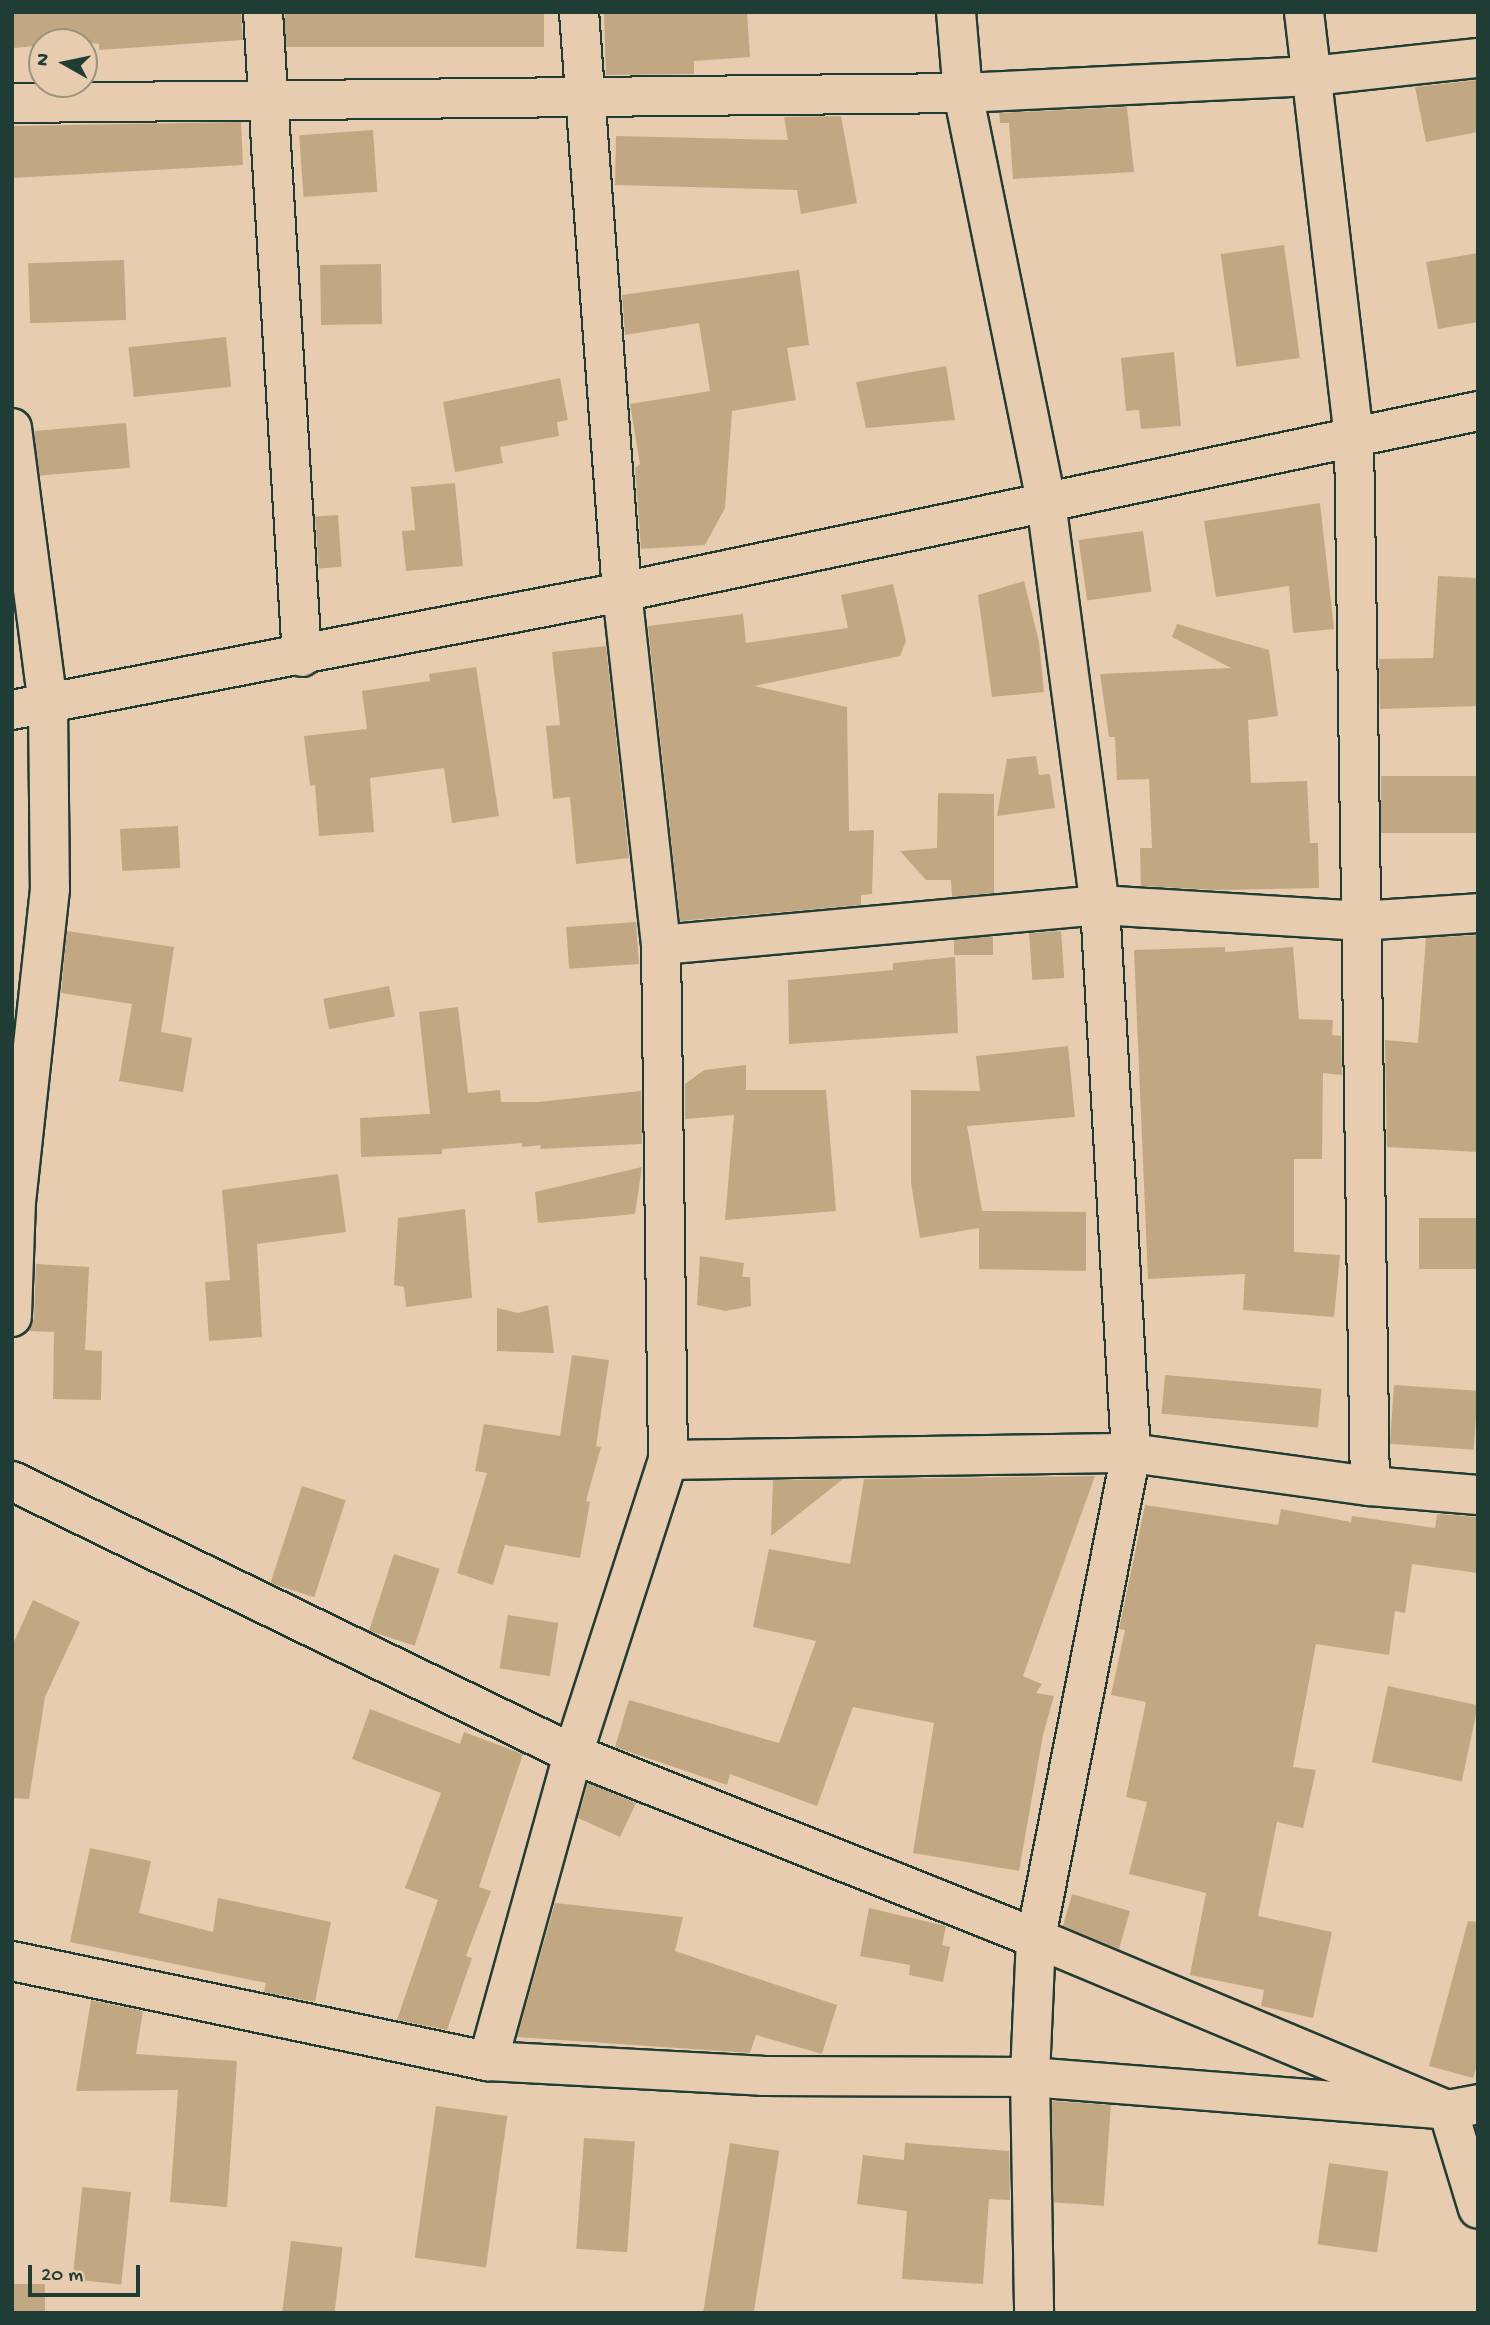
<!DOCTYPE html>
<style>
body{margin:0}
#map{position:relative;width:1490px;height:2325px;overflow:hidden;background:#e8ccaf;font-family:"Gochi Hand",sans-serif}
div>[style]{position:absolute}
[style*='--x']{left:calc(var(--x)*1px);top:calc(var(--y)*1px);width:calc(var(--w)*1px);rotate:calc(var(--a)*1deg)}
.building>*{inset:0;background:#c2a882;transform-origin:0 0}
.roads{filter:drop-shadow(2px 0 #1f3d34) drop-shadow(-2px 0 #1f3d34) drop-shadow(0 2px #1f3d34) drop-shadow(0 -2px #1f3d34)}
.minor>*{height:38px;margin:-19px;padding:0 19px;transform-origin:19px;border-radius:19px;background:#e8ccaf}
span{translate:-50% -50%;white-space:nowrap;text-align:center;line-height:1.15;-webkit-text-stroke:7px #e8ccaf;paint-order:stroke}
.frame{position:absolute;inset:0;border:14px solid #1f3d34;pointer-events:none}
.north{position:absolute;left:28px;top:28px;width:70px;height:70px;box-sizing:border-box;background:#e8ccaf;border:2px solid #98937e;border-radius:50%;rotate:279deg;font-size:19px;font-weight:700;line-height:28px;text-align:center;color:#1f3d34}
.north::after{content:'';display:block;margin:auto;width:24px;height:32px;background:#1f3d34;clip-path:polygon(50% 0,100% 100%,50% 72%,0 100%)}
.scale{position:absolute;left:28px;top:2265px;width:112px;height:32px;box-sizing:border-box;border:4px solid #1f3d34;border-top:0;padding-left:9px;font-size:21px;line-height:24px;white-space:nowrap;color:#1f3d34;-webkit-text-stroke:5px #e8ccaf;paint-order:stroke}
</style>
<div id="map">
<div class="building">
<div style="clip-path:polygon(12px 12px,241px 12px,243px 40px,99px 50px,99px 44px,84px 42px,12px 48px)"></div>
<div style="left:285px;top:12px;width:259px;height:35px"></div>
<div style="clip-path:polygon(604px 12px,747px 12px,750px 57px,694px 61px,694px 74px,606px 75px)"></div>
<div style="clip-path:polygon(1478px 80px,1478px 132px,1426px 142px,1415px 87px)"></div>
<div style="clip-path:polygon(1127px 107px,1134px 172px,1013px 179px,1009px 123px,1000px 123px,999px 113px)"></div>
<div style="clip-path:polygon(841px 116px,857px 203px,801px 214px,797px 190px,615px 185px,616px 136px,788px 140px,784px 117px)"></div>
<div style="clip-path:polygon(241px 122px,243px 165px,12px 178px,12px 126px)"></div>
<div style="left:373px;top:130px;width:62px;height:74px;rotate:86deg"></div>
<div style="left:1284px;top:245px;width:114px;height:64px;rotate:82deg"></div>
<div style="clip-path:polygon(1478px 253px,1478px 322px,1438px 329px,1426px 262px)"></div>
<div style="left:124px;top:260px;width:60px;height:96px;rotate:88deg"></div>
<div style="left:381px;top:264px;width:60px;height:61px;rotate:89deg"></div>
<div style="clip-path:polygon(799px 270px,809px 345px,787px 348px,796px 400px,732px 411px,725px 508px,705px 545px,641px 549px,635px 468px,640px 464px,630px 404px,710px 391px,699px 323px,625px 335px,622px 295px)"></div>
<div style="left:226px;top:337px;width:50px;height:98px;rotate:84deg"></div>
<div style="clip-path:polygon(1174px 352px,1181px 426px,1141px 429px,1139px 410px,1126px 411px,1121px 358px)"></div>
<div style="clip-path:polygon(946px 366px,955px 420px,866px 428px,856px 382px)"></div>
<div style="clip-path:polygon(560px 378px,568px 420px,557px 422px,559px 436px,500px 447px,503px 463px,455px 472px,443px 402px)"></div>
<div style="left:126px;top:423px;width:45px;height:92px;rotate:85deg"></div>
<div style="clip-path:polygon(455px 483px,463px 566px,406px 571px,402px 531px,415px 530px,411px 487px)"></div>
<div style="clip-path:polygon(1320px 503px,1334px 629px,1293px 633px,1289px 586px,1216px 597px,1204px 521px)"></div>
<div style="left:338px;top:515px;width:52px;height:23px;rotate:86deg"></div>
<div style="left:1143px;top:531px;width:61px;height:65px;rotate:82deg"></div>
<div style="clip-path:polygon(1438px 576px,1478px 578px,1478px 706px,1380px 709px,1379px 659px,1433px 658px)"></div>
<div style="clip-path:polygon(1024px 581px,1039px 642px,1044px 692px,992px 697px,978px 595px)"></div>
<div style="clip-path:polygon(893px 584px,906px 641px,900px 656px,754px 686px,847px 707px,849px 831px,874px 830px,872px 894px,861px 895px,861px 905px,680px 921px,648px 626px,743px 614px,746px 643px,848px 628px,841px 595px)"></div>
<div style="clip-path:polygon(1177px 624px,1269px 650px,1278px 716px,1248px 720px,1251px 783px,1307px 781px,1310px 843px,1318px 843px,1319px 888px,1218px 890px,1141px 886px,1140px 848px,1152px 848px,1149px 779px,1117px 780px,1115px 737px,1109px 737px,1100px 674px,1231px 668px,1172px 637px)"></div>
<div style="clip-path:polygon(606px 646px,629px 858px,576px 864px,570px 797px,553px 799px,546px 726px,560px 725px,552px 652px)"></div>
<div style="clip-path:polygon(476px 667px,499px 816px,452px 823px,444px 768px,370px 778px,374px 832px,319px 836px,315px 785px,310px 786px,304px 736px,367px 729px,362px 691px,430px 681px,429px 674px)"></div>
<div style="clip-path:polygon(1036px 756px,1039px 775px,1050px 774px,1055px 808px,997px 816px,1007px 759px)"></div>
<div style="left:1478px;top:776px;width:57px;height:97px;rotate:90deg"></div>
<div style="clip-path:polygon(938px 793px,994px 794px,994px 893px,952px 897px,951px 880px,926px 880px,900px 851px,937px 848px)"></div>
<div style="left:178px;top:826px;width:42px;height:58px;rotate:87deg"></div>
<div style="left:636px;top:922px;width:42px;height:70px;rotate:86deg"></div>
<div style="clip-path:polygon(67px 931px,174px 947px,161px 1032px,192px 1038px,183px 1092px,119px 1081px,132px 1004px,61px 993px)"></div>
<div style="left:1061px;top:931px;width:47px;height:32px;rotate:86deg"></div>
<div style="clip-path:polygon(1478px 935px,1478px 1152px,1387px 1147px,1385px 1040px,1418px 1043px,1426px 938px)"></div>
<div style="left:993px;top:937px;width:18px;height:39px;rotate:90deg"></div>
<div style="clip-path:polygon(1225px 947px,1225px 952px,1293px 947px,1299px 1019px,1333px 1020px,1332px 1035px,1341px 1036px,1342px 1075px,1323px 1073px,1322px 1159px,1294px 1159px,1294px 1252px,1340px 1255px,1334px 1317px,1243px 1310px,1245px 1274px,1148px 1279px,1134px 950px)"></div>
<div style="clip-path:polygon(955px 957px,958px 1033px,789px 1044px,788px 980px,893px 970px,893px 963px)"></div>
<div style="left:389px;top:986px;width:31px;height:67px;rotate:79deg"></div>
<div style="clip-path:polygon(458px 1007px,468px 1093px,500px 1090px,501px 1102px,538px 1102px,641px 1091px,642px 1144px,540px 1149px,541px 1145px,522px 1147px,522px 1143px,442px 1149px,442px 1154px,361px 1157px,360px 1118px,430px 1114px,419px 1012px)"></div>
<div style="clip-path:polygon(1068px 1046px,1075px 1117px,967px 1126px,982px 1211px,1086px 1212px,1086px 1271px,979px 1269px,979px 1228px,920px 1238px,911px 1183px,911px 1090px,980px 1091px,976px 1056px)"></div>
<div style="clip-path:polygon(746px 1065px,746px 1090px,826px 1090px,836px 1211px,725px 1220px,734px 1115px,685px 1119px,685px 1084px,704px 1070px)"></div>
<div style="clip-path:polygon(642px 1167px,635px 1214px,538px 1223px,535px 1192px)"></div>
<div style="clip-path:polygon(338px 1174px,346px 1232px,257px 1244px,262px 1337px,209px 1341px,205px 1282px,230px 1280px,222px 1190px)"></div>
<div style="clip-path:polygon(465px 1209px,472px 1298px,406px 1307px,404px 1287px,394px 1285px,398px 1218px)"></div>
<div style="left:1419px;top:1218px;width:59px;height:51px"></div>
<div style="clip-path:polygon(700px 1256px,744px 1263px,742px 1277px,750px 1277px,751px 1306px,726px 1311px,697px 1305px)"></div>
<div style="clip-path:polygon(36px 1264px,89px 1267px,85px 1350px,102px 1351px,101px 1400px,53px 1399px,54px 1332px,29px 1331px,34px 1318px)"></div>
<div style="clip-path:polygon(548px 1305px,554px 1353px,497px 1351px,497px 1308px,518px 1313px)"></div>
<div style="clip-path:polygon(572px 1355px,609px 1360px,596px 1446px,601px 1447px,586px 1501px,590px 1502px,580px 1558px,505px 1545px,493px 1585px,457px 1573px,487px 1473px,475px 1471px,484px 1424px,560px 1436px)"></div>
<div style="left:1165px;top:1375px;width:157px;height:39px;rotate:5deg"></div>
<div style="left:1394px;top:1385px;width:84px;height:59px;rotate:4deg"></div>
<div style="clip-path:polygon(1095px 1476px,1023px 1676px,1042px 1684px,1036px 1693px,1054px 1696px,1043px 1735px,1019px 1871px,913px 1853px,934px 1723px,853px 1707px,817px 1806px,730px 1774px,727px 1785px,615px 1747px,629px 1700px,779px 1743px,816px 1641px,753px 1627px,769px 1549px,850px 1564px,864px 1479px)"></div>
<div style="clip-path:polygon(843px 1479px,771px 1536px,773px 1480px)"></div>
<div style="left:302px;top:1486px;width:46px;height:102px;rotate:18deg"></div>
<div style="clip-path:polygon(1145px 1505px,1278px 1525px,1281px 1509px,1351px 1522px,1352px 1516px,1435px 1528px,1437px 1514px,1478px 1517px,1478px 1573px,1412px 1564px,1405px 1613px,1395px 1611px,1389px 1655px,1316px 1644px,1293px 1767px,1316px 1770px,1303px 1828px,1277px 1822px,1258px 1916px,1332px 1932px,1313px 2018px,1261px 2006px,1264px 1990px,1190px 1975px,1206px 1893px,1129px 1874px,1147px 1802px,1126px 1797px,1146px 1702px,1111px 1695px,1125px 1630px,1119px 1629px)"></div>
<div style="left:394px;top:1554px;width:48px;height:81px;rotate:18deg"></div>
<div style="clip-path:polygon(33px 1600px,80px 1622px,45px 1697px,29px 1799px,12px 1798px,12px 1646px)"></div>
<div style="left:508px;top:1615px;width:51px;height:54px;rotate:9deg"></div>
<div style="left:1388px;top:1686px;width:92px;height:78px;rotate:12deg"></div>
<div style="clip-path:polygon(370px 1709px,460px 1744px,464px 1732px,523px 1754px,479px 1887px,491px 1891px,466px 1956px,472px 1958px,447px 2030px,397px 2020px,438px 1900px,405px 1888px,441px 1793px,352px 1759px)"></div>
<div style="clip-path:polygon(588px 1783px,636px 1803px,620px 1837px,578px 1818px)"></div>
<div style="clip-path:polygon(90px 1848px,151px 1861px,139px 1913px,213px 1932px,218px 1898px,331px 1922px,315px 2002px,264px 1992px,266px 1983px,70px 1942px)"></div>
<div style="clip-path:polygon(1072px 1894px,1130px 1911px,1119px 1949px,1063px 1926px)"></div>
<div style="clip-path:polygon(555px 1903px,683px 1917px,675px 1951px,837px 2005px,822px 2054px,756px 2035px,750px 2053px,517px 2037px)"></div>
<div style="clip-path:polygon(869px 1908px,946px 1926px,942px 1945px,950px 1947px,943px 1982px,909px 1975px,910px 1965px,860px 1956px)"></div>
<div style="clip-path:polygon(1468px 1921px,1478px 1922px,1478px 2063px,1473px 2078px,1429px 2066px)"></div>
<div style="clip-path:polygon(91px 2000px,143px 2011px,136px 2054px,237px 2061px,227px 2207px,170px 2202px,178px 2090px,76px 2091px)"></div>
<div style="left:1052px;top:2101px;width:59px;height:101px;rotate:4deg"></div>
<div style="left:436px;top:2106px;width:72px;height:153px;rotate:8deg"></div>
<div style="left:584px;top:2138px;width:51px;height:111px;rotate:4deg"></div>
<div style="left:730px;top:2143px;width:50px;height:172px;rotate:9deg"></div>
<div style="clip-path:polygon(905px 2143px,1009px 2151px,1010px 2200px,989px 2199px,983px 2284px,902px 2279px,907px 2211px,857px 2204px,863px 2155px,904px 2160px)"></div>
<div style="left:1329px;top:2163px;width:60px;height:82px;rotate:8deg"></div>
<div style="left:131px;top:2192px;width:93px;height:49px;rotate:96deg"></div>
<div style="left:291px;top:2241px;width:52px;height:73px;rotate:7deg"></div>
<div style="left:45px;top:2284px;width:29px;height:33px;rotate:90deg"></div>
</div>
<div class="roads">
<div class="minor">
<div style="--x:263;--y:12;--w:646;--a:86.54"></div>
<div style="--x:956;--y:12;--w:81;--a:85.1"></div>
<div style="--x:963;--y:93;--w:417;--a:78.5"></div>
<div style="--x:1046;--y:502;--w:407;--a:82.4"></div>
<div style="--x:1100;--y:905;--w:549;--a:86.76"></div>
<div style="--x:1131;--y:1453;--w:494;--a:101.1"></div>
<div style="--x:1036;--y:1938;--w:139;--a:92.5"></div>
<div style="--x:1030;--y:2077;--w:236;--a:89"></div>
<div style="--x:1304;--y:12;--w:429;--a:83.3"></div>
<div style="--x:1354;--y:438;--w:1048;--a:89.13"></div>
<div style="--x:12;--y:103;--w:951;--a:-0.6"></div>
<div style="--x:963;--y:93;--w:349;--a:-2.8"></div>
<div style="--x:1312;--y:76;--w:167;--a:-6.2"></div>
<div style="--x:12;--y:428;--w:278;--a:82.6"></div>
<div style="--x:48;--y:704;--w:185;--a:89.4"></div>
<div style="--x:50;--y:889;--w:313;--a:96.2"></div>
<div style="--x:16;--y:1200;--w:117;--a:92"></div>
<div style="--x:12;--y:710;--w:621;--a:-10.95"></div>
<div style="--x:622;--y:592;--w:875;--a:-11.94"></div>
<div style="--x:661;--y:945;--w:441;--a:-5.2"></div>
<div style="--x:1100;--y:905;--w:259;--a:3.5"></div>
<div style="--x:1359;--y:921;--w:119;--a:-3.8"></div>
<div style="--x:668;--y:1460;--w:463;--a:-0.9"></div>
<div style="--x:1131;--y:1453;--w:241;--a:7.9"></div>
<div style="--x:1370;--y:1486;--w:108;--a:4.8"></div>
<div style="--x:12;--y:1481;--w:624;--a:25.95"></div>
<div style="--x:573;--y:1754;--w:498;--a:21.7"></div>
<div style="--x:1036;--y:1938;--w:446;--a:22.7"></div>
<div style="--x:12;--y:1961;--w:486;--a:11.9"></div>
<div style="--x:488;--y:2061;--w:274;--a:3.1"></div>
<div style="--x:762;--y:2076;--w:268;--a:0.2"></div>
<div style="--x:1030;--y:2077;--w:419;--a:4.5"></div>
<div style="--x:1448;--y:2110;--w:31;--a:-11"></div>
<div style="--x:488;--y:2061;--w:319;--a:-74.5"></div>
<div style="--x:573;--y:1754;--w:309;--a:-72.1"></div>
<div style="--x:668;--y:1460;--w:515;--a:-90.78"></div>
<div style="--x:661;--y:945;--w:355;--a:-96.3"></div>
<div style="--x:622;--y:592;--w:582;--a:-94.24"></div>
<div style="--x:1448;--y:2110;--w:103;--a:73.1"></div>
</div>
</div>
<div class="frame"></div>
<div class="north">N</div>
<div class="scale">20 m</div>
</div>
